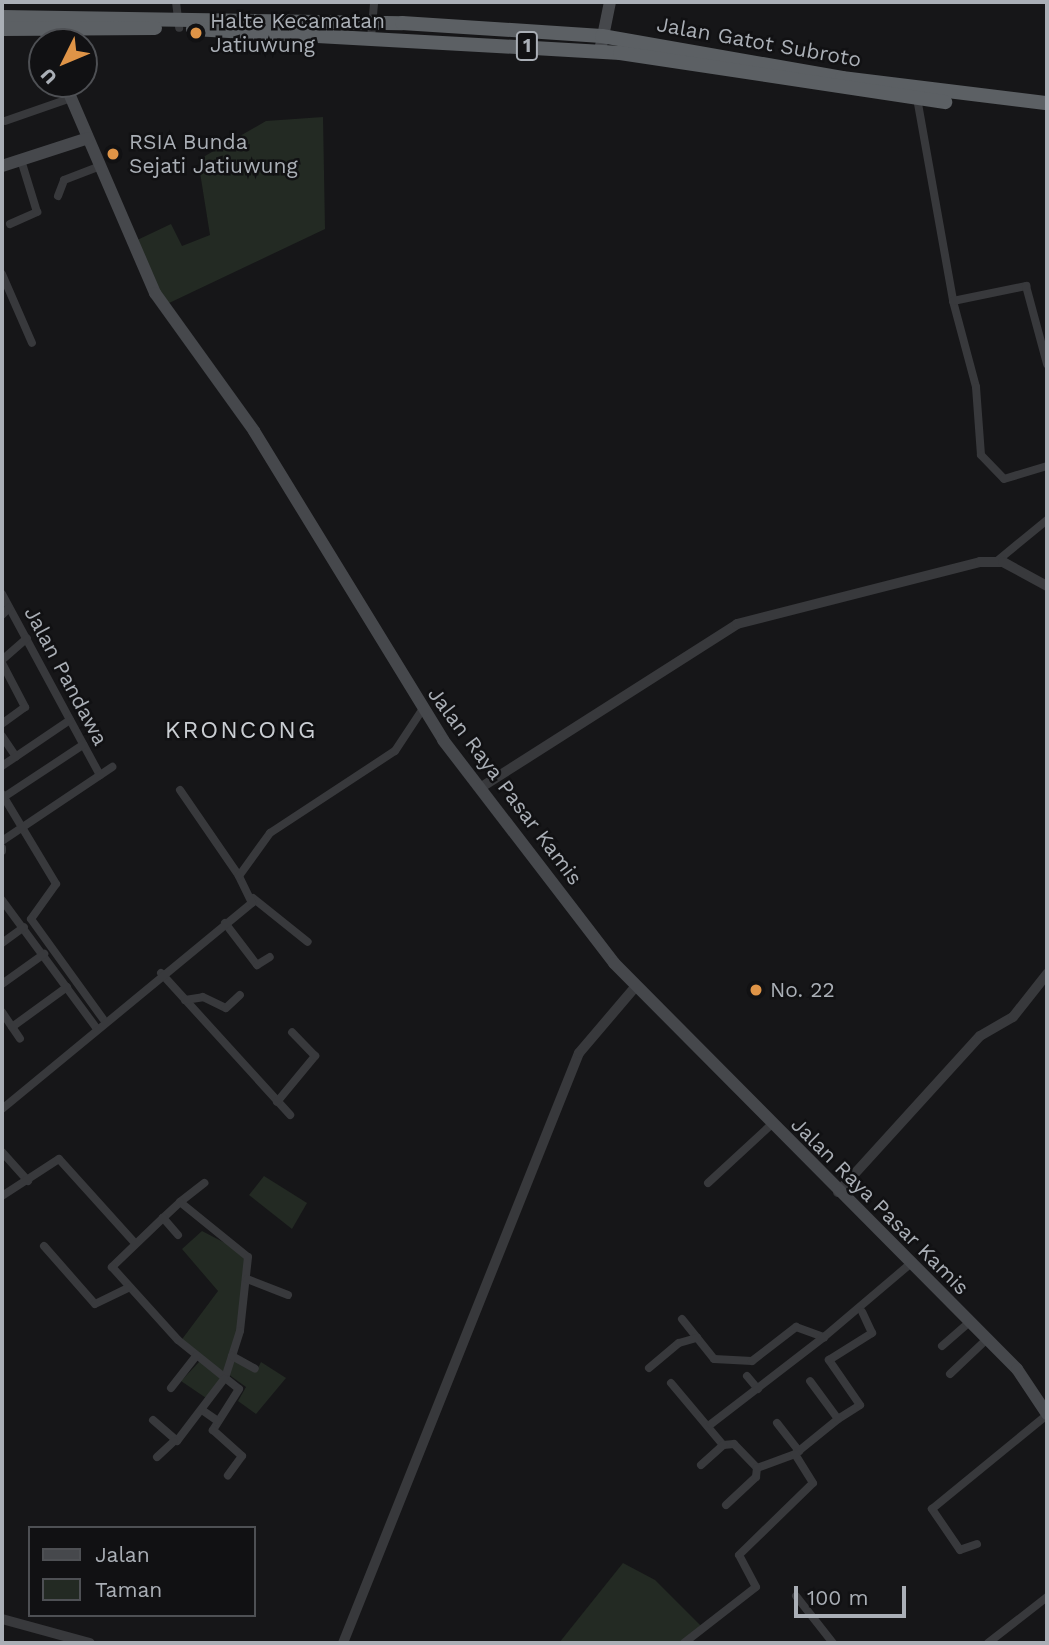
<!DOCTYPE html>
<style>
body{margin:0}
#map{position:relative;width:1049px;height:1645px;overflow:hidden;background:#161618;font-family:"Work Sans",sans-serif}
div>[style]{position:absolute}
[style*='--x']{left:calc(var(--x)*1px);top:calc(var(--y)*1px);width:calc(var(--w)*1px);rotate:calc(var(--a)*1deg)}
.green>*{inset:0;background:#232a23}
.minor>*{height:8px;margin:-4px;padding:0 4px;transform-origin:4px;border-radius:4px;background:#38393c}
.tertiary>*{height:10px;margin:-5px;padding:0 5px;transform-origin:5px;border-radius:5px;background:#38393c}
.secondary>*{height:12px;margin:-6px;padding:0 6px;transform-origin:6px;border-radius:6px;background:#46484c}
.trunk>*{height:14px;margin:-7px;padding:0 7px;transform-origin:7px;border-radius:7px;background:#5c6064}
.dots>*{width:19px;height:19px;translate:-50% -50%;box-sizing:border-box;border:4px solid #111113;border-radius:50%}
span{translate:-50% -50%;white-space:nowrap;text-align:center;line-height:1.15;-webkit-text-stroke:5px #111113;paint-order:stroke}
.shield-label span{padding:2px 5px;background:#111113;border:2px solid;border-radius:5px;-webkit-text-stroke-width:0}
.shield-label{font-size:19px;color:#aaafb6;font-weight:700}
.poi-label{font-size:21px;color:#aaafb6}
.left{translate:0 -50%;text-align:left}
.street-label{font-size:21px;color:#aaafb6}
.quarter-label{font-size:24px;color:#caced3;letter-spacing:2px}
.frame{position:absolute;inset:0;border:4px solid #aaafb6;pointer-events:none}
.legend{position:absolute;left:28px;top:1526px;width:228px;height:91px;box-sizing:border-box;background:#111113;border:2px solid #4e5054;margin:0;padding:9px 12px;list-style:none;font-size:21px;color:#aaafb6}
.legend li{display:flex;align-items:center;gap:14px;height:35px}
.legend b{width:35px;border:2px solid #4e5054}
.north{position:absolute;left:28px;top:28px;width:70px;height:70px;box-sizing:border-box;background:#111113;border:2px solid #4e5054;border-radius:50%;rotate:227deg;font-size:19px;font-weight:700;line-height:28px;text-align:center;color:#aaafb6}
.north::after{content:'';display:block;margin:auto;width:24px;height:32px;background:#df9447;clip-path:polygon(50% 0,100% 100%,50% 72%,0 100%)}
.scale{position:absolute;left:794px;top:1586px;width:112px;height:32px;box-sizing:border-box;border:4px solid #aaafb6;border-top:0;padding-left:9px;font-size:21px;line-height:24px;white-space:nowrap;color:#aaafb6;-webkit-text-stroke:5px #111113;paint-order:stroke}
</style>
<div id="map">
<div class="green">
<div style="clip-path:polygon(323px 117px,325px 229px,167px 304px,133px 242px,171px 224px,182px 246px,210px 235px,198px 160px,266px 121px)"></div>
<div style="clip-path:polygon(264px 1176px,307px 1203px,292px 1229px,249px 1195px)"></div>
<div style="clip-path:polygon(202px 1231px,250px 1256px,235px 1360px,256px 1372px,261px 1362px,286px 1378px,256px 1414px,238px 1401px,246px 1387px,228px 1374px,209px 1400px,181px 1381px,200px 1361px,180px 1342px,218px 1291px,182px 1249px)"></div>
<div style="clip-path:polygon(623px 1563px,655px 1580px,703px 1628px,683px 1643px,559px 1643px)"></div>
</div>
<div class="minor">
<div style="--x:176;--y:2;--w:26;--a:83"></div>
<div style="--x:371;--y:38;--w:36;--a:-85"></div>
<div style="--x:917;--y:98;--w:206;--a:79.9"></div>
<div style="--x:953;--y:301;--w:89;--a:75"></div>
<div style="--x:976;--y:387;--w:68;--a:85.8"></div>
<div style="--x:981;--y:455;--w:33;--a:46"></div>
<div style="--x:1004;--y:479;--w:45;--a:-16.8"></div>
<div style="--x:5;--y:121;--w:70;--a:-19.2"></div>
<div style="--x:58;--y:196;--w:17;--a:-69"></div>
<div style="--x:64;--y:180;--w:39;--a:-21"></div>
<div style="--x:10;--y:224;--w:30;--a:-24"></div>
<div style="--x:37;--y:212;--w:54;--a:-107.1"></div>
<div style="--x:2;--y:274;--w:75;--a:66.5"></div>
<div style="--x:953;--y:301;--w:75;--a:-11.6"></div>
<div style="--x:1026;--y:286;--w:81;--a:74.9"></div>
<div style="--x:997;--y:561;--w:65;--a:-39.4"></div>
<div style="--x:2;--y:594;--w:206;--a:61.6"></div>
<div style="--x:2;--y:615;--w:10;--a:-45"></div>
<div style="--x:2;--y:660;--w:33;--a:-41"></div>
<div style="--x:2;--y:663;--w:50;--a:62.4"></div>
<div style="--x:25;--y:707;--w:29;--a:144"></div>
<div style="--x:2;--y:736;--w:25;--a:56"></div>
<div style="--x:2;--y:766;--w:82;--a:-34.1"></div>
<div style="--x:180;--y:790;--w:104;--a:55.5"></div>
<div style="--x:2;--y:794;--w:105;--a:59"></div>
<div style="--x:56;--y:884;--w:43;--a:125.5"></div>
<div style="--x:31;--y:919;--w:123;--a:54.2"></div>
<div style="--x:4;--y:797;--w:95;--a:-33.4"></div>
<div style="--x:2;--y:841;--w:133;--a:-33.9"></div>
<div style="--x:2;--y:848;--w:3;--a:90"></div>
<div style="--x:253;--y:898;--w:70;--a:38.7"></div>
<div style="--x:2;--y:900;--w:157;--a:53.6"></div>
<div style="--x:225;--y:923;--w:53;--a:52.7"></div>
<div style="--x:257;--y:965;--w:15;--a:-32"></div>
<div style="--x:2;--y:943;--w:27;--a:-36"></div>
<div style="--x:161;--y:973;--w:192;--a:47.7"></div>
<div style="--x:2;--y:984;--w:52;--a:-35.5"></div>
<div style="--x:185;--y:1000;--w:18;--a:-9"></div>
<div style="--x:203;--y:997;--w:25;--a:26"></div>
<div style="--x:226;--y:1008;--w:19;--a:-43"></div>
<div style="--x:2;--y:1012;--w:32;--a:56"></div>
<div style="--x:12;--y:1027;--w:68;--a:-36"></div>
<div style="--x:277;--y:1102;--w:60;--a:-50.4"></div>
<div style="--x:315;--y:1056;--w:33;--a:-134"></div>
<div style="--x:2;--y:1109;--w:324;--a:-39.5"></div>
<div style="--x:252;--y:903;--w:30;--a:-116"></div>
<div style="--x:239;--y:876;--w:53;--a:-54.2"></div>
<div style="--x:270;--y:833;--w:149;--a:-33.3"></div>
<div style="--x:395;--y:751;--w:49;--a:-56.6"></div>
<div style="--x:2;--y:1152;--w:39;--a:48"></div>
<div style="--x:708;--y:1183;--w:87;--a:-42.7"></div>
<div style="--x:2;--y:1196;--w:68;--a:-33"></div>
<div style="--x:59;--y:1159;--w:113;--a:47.9"></div>
<div style="--x:180;--y:1202;--w:31;--a:-38"></div>
<div style="--x:163;--y:1218;--w:23;--a:-43"></div>
<div style="--x:180;--y:1202;--w:87;--a:39"></div>
<div style="--x:248;--y:1257;--w:74;--a:96.2"></div>
<div style="--x:240;--y:1331;--w:46;--a:107.7"></div>
<div style="--x:178;--y:1235;--w:23;--a:-131"></div>
<div style="--x:163;--y:1218;--w:71;--a:136.1"></div>
<div style="--x:112;--y:1267;--w:98;--a:47.9"></div>
<div style="--x:178;--y:1340;--w:78;--a:38.8"></div>
<div style="--x:239;--y:1389;--w:49;--a:122.4"></div>
<div style="--x:213;--y:1430;--w:39;--a:42"></div>
<div style="--x:242;--y:1456;--w:24;--a:126"></div>
<div style="--x:44;--y:1246;--w:77;--a:48.7"></div>
<div style="--x:95;--y:1304;--w:37;--a:-26"></div>
<div style="--x:247;--y:1279;--w:44;--a:21.3"></div>
<div style="--x:682;--y:1319;--w:51;--a:51.3"></div>
<div style="--x:714;--y:1359;--w:38;--a:3"></div>
<div style="--x:752;--y:1361;--w:56;--a:-37.7"></div>
<div style="--x:796;--y:1327;--w:30;--a:20"></div>
<div style="--x:824;--y:1337;--w:113;--a:-40.3"></div>
<div style="--x:942;--y:1346;--w:35;--a:-41"></div>
<div style="--x:232;--y:1356;--w:26;--a:29"></div>
<div style="--x:649;--y:1368;--w:39;--a:-40"></div>
<div style="--x:679;--y:1343;--w:19;--a:-16"></div>
<div style="--x:950;--y:1374;--w:50;--a:-43.4"></div>
<div style="--x:747;--y:1376;--w:17;--a:50"></div>
<div style="--x:671;--y:1383;--w:81;--a:50"></div>
<div style="--x:723;--y:1445;--w:11;--a:-5"></div>
<div style="--x:734;--y:1444;--w:33;--a:46"></div>
<div style="--x:171;--y:1388;--w:41;--a:-52"></div>
<div style="--x:202;--y:1410;--w:19;--a:35"></div>
<div style="--x:838;--y:1419;--w:26;--a:-32"></div>
<div style="--x:860;--y:1405;--w:55;--a:-124.6"></div>
<div style="--x:829;--y:1360;--w:51;--a:-32.1"></div>
<div style="--x:872;--y:1333;--w:23;--a:-115"></div>
<div style="--x:153;--y:1420;--w:32;--a:41"></div>
<div style="--x:177;--y:1441;--w:78;--a:-52.8"></div>
<div style="--x:777;--y:1423;--w:36;--a:52"></div>
<div style="--x:711;--y:1424;--w:143;--a:-37.6"></div>
<div style="--x:157;--y:1457;--w:23;--a:-43"></div>
<div style="--x:701;--y:1465;--w:30;--a:-42"></div>
<div style="--x:757;--y:1468;--w:40;--a:-20.2"></div>
<div style="--x:795;--y:1454;--w:55;--a:-39.1"></div>
<div style="--x:838;--y:1419;--w:47;--a:-126.4"></div>
<div style="--x:726;--y:1505;--w:41;--a:-43"></div>
<div style="--x:756;--y:1477;--w:9;--a:-84"></div>
<div style="--x:977;--y:1544;--w:18;--a:161"></div>
<div style="--x:960;--y:1550;--w:50;--a:-124.3"></div>
<div style="--x:932;--y:1509;--w:149;--a:-39.3"></div>
<div style="--x:796;--y:1596;--w:60;--a:51.8"></div>
<div style="--x:684;--y:1643;--w:91;--a:-37.9"></div>
<div style="--x:756;--y:1587;--w:36;--a:-118"></div>
<div style="--x:739;--y:1555;--w:103;--a:-44.2"></div>
<div style="--x:813;--y:1483;--w:34;--a:-122"></div>
<div style="--x:988;--y:1643;--w:75;--a:-37.9"></div>
</div>
<div class="tertiary">
<div style="--x:480;--y:788;--w:305;--a:-32.5"></div>
<div style="--x:737;--y:624;--w:251;--a:-14.3"></div>
<div style="--x:980;--y:562;--w:23;--a:0"></div>
<div style="--x:1003;--y:562;--w:50;--a:28.6"></div>
<div style="--x:838;--y:1192;--w:211;--a:-47.7"></div>
<div style="--x:980;--y:1036;--w:38;--a:-30"></div>
<div style="--x:1013;--y:1017;--w:55;--a:-51.7"></div>
<div style="--x:2;--y:1619;--w:91;--a:15.3"></div>
<div style="--x:343;--y:1643;--w:635;--a:-68.2"></div>
<div style="--x:579;--y:1053;--w:88;--a:-49.6"></div>
</div>
<div class="secondary">
<div style="--x:42;--y:21;--w:22;--a:72"></div>
<div style="--x:600;--y:51;--w:50;--a:-78.5"></div>
<div style="--x:65;--y:84;--w:228;--a:66.7"></div>
<div style="--x:155;--y:293;--w:170;--a:54.3"></div>
<div style="--x:254;--y:431;--w:362;--a:58.5"></div>
<div style="--x:443;--y:740;--w:281;--a:52.5"></div>
<div style="--x:614;--y:963;--w:572;--a:45.21"></div>
<div style="--x:1017;--y:1369;--w:54;--a:56.3"></div>
<div style="--x:2;--y:166;--w:90;--a:-18"></div>
</div>
<div class="trunk">
<div style="--x:2;--y:17;--w:400;--a:0.9"></div>
<div style="--x:402;--y:23;--w:200;--a:3.7"></div>
<div style="--x:602;--y:36;--w:244;--a:9.9"></div>
<div style="--x:842;--y:78;--w:207;--a:7"></div>
<div style="--x:2;--y:29;--w:153;--a:-0.4"></div>
<div style="--x:193;--y:29;--w:428;--a:3.2"></div>
<div style="--x:620;--y:53;--w:329;--a:8.6"></div>
</div>
<div class="dots">
<div style="left:196px;top:33px;background:#df9447"></div>
<div style="left:113px;top:154px;background:#df9447"></div>
<div style="left:756px;top:990px;background:#df9447"></div>
</div>
<div class="shield-label">
<span style="left:527px;top:46px">1</span>
</div>
<div class="poi-label">
<span class="left" style="left:210px;top:33px">Halte Kecamatan<br>Jatiuwung</span>
<span class="left" style="left:129px;top:154px">RSIA Bunda<br>Sejati Jatiuwung</span>
<span class="left" style="left:770px;top:990px">No. 22</span>
</div>
<div class="street-label">
<span style="left:759px;top:42px;rotate:10deg">Jalan Gatot Subroto</span>
<span style="left:66px;top:676px;rotate:62deg">Jalan Pandawa</span>
<span style="left:505px;top:786px;rotate:53deg">Jalan Raya Pasar Kamis</span>
<span style="left:880px;top:1206px;rotate:45deg">Jalan Raya Pasar Kamis</span>
</div>
<div class="quarter-label">
<span style="left:241px;top:731px">KRONCONG</span>
</div>
<div class="frame"></div>
<ul class="legend">
<li><b style="height:9px;background:#46484c"></b>Jalan</li>
<li><b style="height:19px;background:#232a23"></b>Taman</li>
</ul>
<div class="north">U</div>
<div class="scale">100 m</div>
</div>
